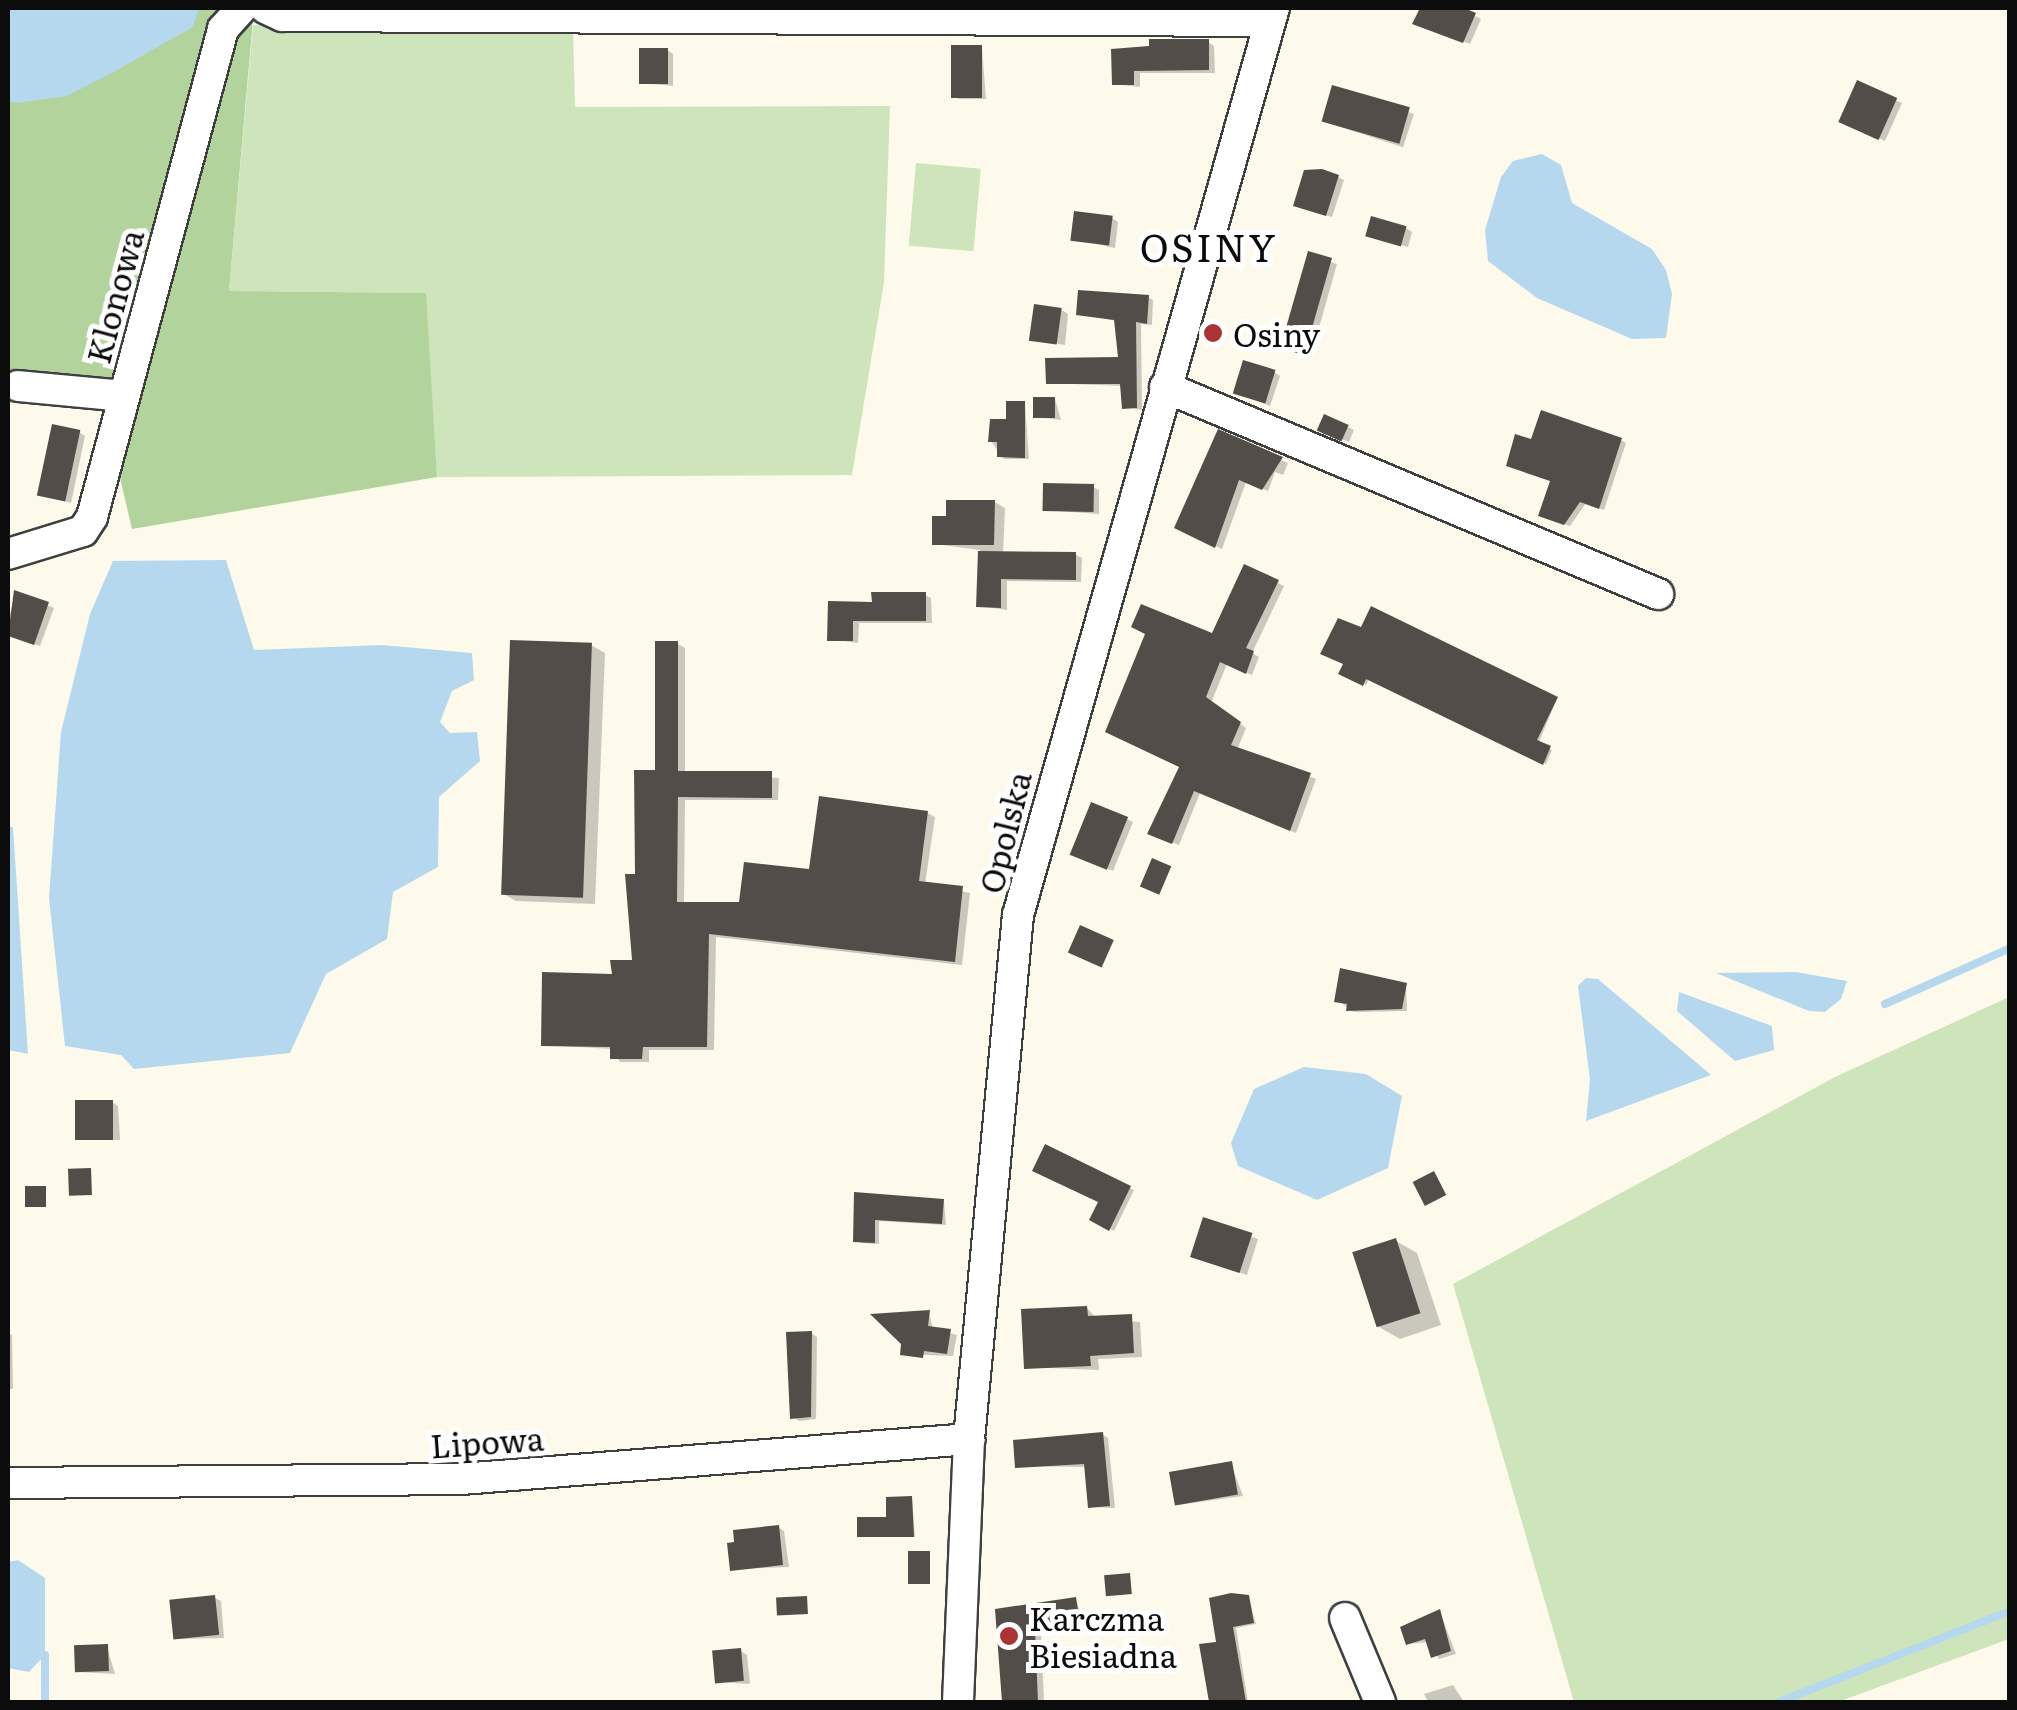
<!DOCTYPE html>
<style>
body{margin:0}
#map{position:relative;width:2017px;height:1710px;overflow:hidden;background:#fdfaec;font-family:Literata,serif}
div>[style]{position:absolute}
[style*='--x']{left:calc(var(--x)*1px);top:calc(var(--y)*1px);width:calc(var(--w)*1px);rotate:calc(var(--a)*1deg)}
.green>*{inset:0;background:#cee4ba;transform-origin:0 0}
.forest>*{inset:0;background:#b2d39b}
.water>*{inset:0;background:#b6d8ef}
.shadow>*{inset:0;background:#0003;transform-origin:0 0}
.stream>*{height:8px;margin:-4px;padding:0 4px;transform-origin:4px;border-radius:4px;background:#b6d8ef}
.building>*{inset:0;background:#534d49;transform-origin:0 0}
.roads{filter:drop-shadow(2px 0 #3f3f3f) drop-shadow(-2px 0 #3f3f3f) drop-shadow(0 2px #3f3f3f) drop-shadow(0 -2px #3f3f3f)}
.minor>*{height:30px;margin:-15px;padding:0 15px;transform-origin:15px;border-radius:15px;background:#fff}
.dots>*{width:28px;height:28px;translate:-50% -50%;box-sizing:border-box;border:5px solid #fff;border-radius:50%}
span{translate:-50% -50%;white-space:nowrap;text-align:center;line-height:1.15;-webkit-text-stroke:10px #fff;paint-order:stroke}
.street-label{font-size:32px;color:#0c0c0c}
.poi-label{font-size:32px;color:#0c0c0c}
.left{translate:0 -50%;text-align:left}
.quarter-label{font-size:38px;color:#0c0c0c;letter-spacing:2.5px}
.frame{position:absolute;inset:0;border:10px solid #0c0c0c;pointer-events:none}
</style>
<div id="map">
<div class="green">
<div style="clip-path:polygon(253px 25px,573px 28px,575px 107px,890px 106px,884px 282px,852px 475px,437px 477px,425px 293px,229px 291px)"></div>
<div style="left:916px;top:163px;width:65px;height:83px;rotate:5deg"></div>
<div style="clip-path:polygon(2009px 997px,2009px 1639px,1838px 1702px,1574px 1702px,1453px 1284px,1835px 1077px)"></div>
</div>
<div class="forest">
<div style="clip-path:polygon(8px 8px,254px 8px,229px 291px,426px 293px,437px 477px,132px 529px,97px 380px,8px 378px)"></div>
</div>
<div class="water">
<div style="clip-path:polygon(8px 8px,199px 8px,193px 27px,110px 74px,67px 96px,17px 103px,8px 101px)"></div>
<div style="clip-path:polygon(1542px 154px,1561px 165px,1572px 203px,1652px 249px,1666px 270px,1672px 294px,1666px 338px,1632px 339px,1537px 298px,1488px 261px,1485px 230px,1501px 177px,1513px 161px)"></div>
<div style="clip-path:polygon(226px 560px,254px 650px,382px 645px,472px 653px,474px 680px,452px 691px,440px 722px,450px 733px,477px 732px,480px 761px,439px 797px,438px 867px,393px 892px,387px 939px,326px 974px,290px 1053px,134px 1069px,121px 1055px,65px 1046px,49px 898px,61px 732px,90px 614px,113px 561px)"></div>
<div style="clip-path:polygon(8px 827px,13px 827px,28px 1054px,8px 1050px)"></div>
<div style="clip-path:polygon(1796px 972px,1847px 981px,1841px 999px,1825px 1012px,1809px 1011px,1716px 973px)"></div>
<div style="clip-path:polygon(1586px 978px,1598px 979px,1711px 1075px,1586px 1121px,1590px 1080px,1578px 986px)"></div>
<div style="clip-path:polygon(1679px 992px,1772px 1026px,1774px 1050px,1735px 1061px,1677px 1011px)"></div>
<div style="clip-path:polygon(1304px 1067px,1366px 1074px,1402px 1096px,1388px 1168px,1317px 1200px,1238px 1166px,1231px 1143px,1254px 1089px)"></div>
<div style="clip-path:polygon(18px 1560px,45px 1578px,45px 1655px,29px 1672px,8px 1668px,8px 1562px)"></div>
</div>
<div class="shadow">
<div style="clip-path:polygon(1423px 8px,1458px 8px,1481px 19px,1470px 44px,1416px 23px)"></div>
<div style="clip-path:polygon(1208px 42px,1214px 46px,1215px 73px,1140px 73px,1140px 87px,1114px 84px,1114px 52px)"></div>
<div style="clip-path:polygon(982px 48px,986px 99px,959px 99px,955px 97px)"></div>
<div style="clip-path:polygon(667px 50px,673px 54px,673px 86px,642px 83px)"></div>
<div style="clip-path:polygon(1858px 83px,1902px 103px,1885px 141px,1847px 124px)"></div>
<div style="left:1334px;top:88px;width:84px;height:35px;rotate:18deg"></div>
<div style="clip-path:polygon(1338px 177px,1344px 180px,1332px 217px,1302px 208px)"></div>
<div style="clip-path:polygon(1112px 218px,1118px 222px,1115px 248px,1073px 239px)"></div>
<div style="clip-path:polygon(1406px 228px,1412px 232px,1408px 247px,1375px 238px)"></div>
<div style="clip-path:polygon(1309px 255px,1337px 264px,1311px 356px,1289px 350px)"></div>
<div style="clip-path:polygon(1148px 297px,1153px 300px,1152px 325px,1141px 324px,1142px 410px,1125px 407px,1123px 386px,1048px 383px,1120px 360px,1117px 321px,1079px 314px)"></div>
<div style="clip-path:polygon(1062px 310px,1068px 314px,1065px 345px,1033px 340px)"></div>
<div style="clip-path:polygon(1274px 372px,1280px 376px,1270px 406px,1241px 395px)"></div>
<div style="clip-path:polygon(1055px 399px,1061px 420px,1035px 417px)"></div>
<div style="clip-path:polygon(1025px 404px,1029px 459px,1004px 459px,991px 441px)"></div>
<div style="clip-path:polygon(1348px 427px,1354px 430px,1349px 442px,1326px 433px)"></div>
<div style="clip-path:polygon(79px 432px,85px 436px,71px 503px,39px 494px)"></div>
<div style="clip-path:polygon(1219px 433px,1288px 463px,1283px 475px,1275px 472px,1268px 491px,1246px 482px,1222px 549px,1177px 527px)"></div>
<div style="clip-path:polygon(1621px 440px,1626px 443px,1604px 510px,1586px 503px,1570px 526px,1546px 518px,1553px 481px,1533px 442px)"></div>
<div style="clip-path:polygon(1093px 487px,1099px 490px,1099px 514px,1045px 510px)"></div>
<div style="clip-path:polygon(995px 502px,1005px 508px,1003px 554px,1076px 555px,1082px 558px,1081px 582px,1007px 581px,1007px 610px,979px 606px,980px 550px,935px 544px)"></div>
<div style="clip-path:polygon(1245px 567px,1284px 586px,1252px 653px,1259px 657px,1252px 675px,1227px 664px,1211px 703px,1246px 728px,1237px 750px,1316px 779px,1296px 833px,1200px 793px,1179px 845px,1156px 836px,1182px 767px,1214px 636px)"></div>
<div style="clip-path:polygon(16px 593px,54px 608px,40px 646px,17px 638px,8px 621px)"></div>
<div style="clip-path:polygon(925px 595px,931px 598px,932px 623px,859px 623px,858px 643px,829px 639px,874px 604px)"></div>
<div style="clip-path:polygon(678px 644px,685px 648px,685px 773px,779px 778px,778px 800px,685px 800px,684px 904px,742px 905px,927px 813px,935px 817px,925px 884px,970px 893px,962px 965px,716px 937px,714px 1050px,649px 1050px,649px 1062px,620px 1062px,612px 1049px,543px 1045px,634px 963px,637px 876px)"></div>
<div style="clip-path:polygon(591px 645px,605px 653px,595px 904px,516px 901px,502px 893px)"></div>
<div style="clip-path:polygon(1346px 663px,1557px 699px,1538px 744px,1552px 750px,1546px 764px,1370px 678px,1366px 685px,1344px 675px)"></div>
<div style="clip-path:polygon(1127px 819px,1133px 822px,1113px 871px,1079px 857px)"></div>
<div style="clip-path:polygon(1406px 985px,1407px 1011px,1354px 1012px,1337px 1000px)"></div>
<div style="clip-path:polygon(112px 1102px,118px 1106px,120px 1140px,79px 1139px)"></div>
<div style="clip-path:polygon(1046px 1147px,1134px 1190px,1114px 1231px,1093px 1219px,1101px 1201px)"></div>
<div style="clip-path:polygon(857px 1195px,944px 1201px,946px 1225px,879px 1221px,879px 1244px,860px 1243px)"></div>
<div style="clip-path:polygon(1204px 1220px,1258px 1239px,1247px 1275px,1199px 1259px)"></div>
<div style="clip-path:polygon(1396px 1241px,1417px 1253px,1441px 1325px,1400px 1339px,1379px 1327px)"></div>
<div style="clip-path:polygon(1087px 1308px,1096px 1318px,1140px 1322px,1142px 1357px,1098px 1359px,1099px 1370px,1026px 1367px)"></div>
<div style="clip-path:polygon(929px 1313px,933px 1329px,957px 1335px,953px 1356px,902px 1354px)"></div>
<div style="clip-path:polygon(811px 1333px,817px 1337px,816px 1419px,799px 1421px,793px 1417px)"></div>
<div style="clip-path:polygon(10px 1334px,12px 1335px,13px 1389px,8px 1389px)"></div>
<div style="clip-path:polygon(1102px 1434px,1108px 1438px,1115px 1508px,1091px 1507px,1087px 1467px,1018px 1466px)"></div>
<div style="clip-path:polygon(1231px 1464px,1243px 1496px,1178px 1505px)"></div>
<div style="clip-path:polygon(912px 1498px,915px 1537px,862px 1536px,889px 1519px)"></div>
<div style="clip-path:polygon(778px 1527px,784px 1531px,789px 1567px,733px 1569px)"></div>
<div style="clip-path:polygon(1248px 1597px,1256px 1624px,1236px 1628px,1248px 1702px,1212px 1702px,1202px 1647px,1219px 1644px)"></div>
<div style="clip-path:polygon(215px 1598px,221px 1601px,224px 1638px,176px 1639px)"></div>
<div style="clip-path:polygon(1076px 1600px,1085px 1626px,1041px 1632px,1044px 1702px,1003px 1702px,997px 1611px)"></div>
<div style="clip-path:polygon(1440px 1612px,1456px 1654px,1439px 1659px,1428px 1642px,1408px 1644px)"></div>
<div style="clip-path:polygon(107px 1647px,115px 1674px,78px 1672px)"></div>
<div style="clip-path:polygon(741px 1651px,747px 1655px,750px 1684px,717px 1682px)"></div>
<div style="clip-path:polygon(1453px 1685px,1464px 1702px,1428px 1702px,1424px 1694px)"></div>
</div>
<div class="stream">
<div style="--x:1885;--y:1004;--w:137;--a:-24.1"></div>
<div style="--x:45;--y:1655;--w:47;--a:90"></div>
<div style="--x:1779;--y:1702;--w:248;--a:-21.5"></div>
</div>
<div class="building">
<div style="clip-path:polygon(1420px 8px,1464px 8px,1476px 13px,1463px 43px,1412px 24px)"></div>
<div style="clip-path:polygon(1149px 39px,1209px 39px,1209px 70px,1134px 71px,1134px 85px,1112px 85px,1111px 49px,1149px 46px)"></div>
<div style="left:951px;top:45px;width:31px;height:53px"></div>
<div style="left:639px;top:48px;width:29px;height:36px"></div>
<div style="left:1857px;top:80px;width:44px;height:46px;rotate:24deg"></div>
<div style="left:1332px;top:85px;width:81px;height:38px;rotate:16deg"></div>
<div style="clip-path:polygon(1322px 169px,1339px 175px,1326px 216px,1293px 206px,1304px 170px)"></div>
<div style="left:1074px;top:211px;width:39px;height:30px;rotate:7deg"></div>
<div style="left:1371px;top:216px;width:37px;height:21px;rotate:16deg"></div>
<div style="left:1308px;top:251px;width:25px;height:101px;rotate:16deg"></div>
<div style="clip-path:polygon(1078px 290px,1149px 295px,1147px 324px,1136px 322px,1137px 408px,1122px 409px,1120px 384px,1046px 384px,1045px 358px,1118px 357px,1114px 320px,1076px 315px)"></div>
<div style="left:1034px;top:304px;width:28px;height:37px;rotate:8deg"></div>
<div style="left:1243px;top:360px;width:34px;height:35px;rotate:17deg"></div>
<div style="left:1033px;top:397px;width:22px;height:21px"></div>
<div style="clip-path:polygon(1006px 401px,1025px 401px,1025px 458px,997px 457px,997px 442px,988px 442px,990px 419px,1006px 419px)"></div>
<div style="clip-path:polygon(1541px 410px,1622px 438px,1599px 509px,1580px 502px,1564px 525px,1538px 516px,1550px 481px,1506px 466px,1515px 434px,1531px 439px)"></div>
<div style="left:1324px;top:414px;width:27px;height:18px;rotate:24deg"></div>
<div style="left:52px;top:424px;width:29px;height:73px;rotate:12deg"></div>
<div style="clip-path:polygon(1218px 429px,1283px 457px,1262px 490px,1239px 480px,1215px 548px,1174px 528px)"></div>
<div style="left:1043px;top:483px;width:51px;height:28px;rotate:1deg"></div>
<div style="clip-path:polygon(946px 500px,995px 500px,994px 545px,932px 545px,932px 516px,946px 516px)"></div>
<div style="clip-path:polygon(978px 551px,1076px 552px,1076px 580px,1001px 579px,1001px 608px,976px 607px)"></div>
<div style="clip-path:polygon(1244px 564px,1279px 580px,1246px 648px,1254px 651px,1246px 674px,1220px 662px,1206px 697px,1241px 722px,1231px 745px,1311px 773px,1290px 831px,1194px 791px,1172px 844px,1147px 834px,1179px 767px,1105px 732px,1145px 634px,1131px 627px,1141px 604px,1212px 633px)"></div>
<div style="clip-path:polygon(14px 590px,49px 602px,34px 645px,8px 636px)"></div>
<div style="clip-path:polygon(871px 592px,926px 592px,926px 621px,853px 621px,853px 641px,827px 641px,828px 601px,872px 602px)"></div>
<div style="clip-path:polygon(1371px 606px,1558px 697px,1537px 740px,1551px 746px,1543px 765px,1366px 679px,1363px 686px,1338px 674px,1343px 664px,1320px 654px,1338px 618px,1361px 627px)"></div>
<div style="left:510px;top:640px;width:82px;height:255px;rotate:2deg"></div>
<div style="clip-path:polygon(655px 641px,678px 641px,678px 771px,772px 771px,772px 798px,678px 797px,677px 902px,739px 902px,744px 862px,809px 869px,819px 796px,928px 811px,919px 881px,963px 886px,955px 962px,709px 934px,707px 1047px,643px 1047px,642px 1059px,610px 1059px,610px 1047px,541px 1046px,542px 972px,612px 974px,610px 960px,632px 960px,625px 874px,635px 874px,634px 770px,655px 770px)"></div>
<div style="left:1091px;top:802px;width:40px;height:57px;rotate:22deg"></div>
<div style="left:1152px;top:858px;width:21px;height:31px;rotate:23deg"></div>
<div style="left:1080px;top:925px;width:37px;height:30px;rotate:24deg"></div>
<div style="clip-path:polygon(1340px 968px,1407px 983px,1402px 1009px,1346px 1011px,1347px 1004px,1334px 1002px)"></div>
<div style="left:75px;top:1100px;width:38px;height:40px"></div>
<div style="clip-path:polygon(1045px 1144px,1131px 1186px,1109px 1231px,1089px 1220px,1098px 1202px,1032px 1171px)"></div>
<div style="left:91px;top:1168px;width:27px;height:23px;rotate:88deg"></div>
<div style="left:1434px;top:1171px;width:27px;height:24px;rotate:63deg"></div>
<div style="left:46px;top:1186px;width:21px;height:21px;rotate:90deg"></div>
<div style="clip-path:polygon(854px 1192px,944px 1199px,942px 1224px,875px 1220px,875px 1243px,853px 1242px)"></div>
<div style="left:1203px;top:1217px;width:52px;height:42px;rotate:18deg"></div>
<div style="left:1396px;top:1238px;width:79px;height:46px;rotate:72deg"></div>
<div style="clip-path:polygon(1087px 1306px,1088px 1316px,1132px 1314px,1134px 1353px,1090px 1356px,1091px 1366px,1024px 1369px,1021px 1309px)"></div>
<div style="clip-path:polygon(930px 1310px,928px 1326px,951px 1329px,947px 1354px,924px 1351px,923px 1358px,900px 1355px,901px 1344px,870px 1314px)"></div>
<div style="clip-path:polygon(812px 1331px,811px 1417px,790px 1419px,786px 1332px)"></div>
<div style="clip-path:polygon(1103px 1432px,1110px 1506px,1088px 1508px,1084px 1464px,1015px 1468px,1013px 1440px)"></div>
<div style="left:1232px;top:1461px;width:34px;height:64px;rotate:80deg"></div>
<div style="clip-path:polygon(912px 1496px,914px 1537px,857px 1537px,857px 1517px,886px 1517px,886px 1497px)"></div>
<div style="clip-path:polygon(779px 1525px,783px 1565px,730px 1571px,727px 1543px,734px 1542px,733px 1530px)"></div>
<div style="left:908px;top:1551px;width:22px;height:33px"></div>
<div style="left:1130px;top:1573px;width:21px;height:26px;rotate:85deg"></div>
<div style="clip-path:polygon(1231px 1593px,1249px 1595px,1254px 1623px,1233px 1627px,1246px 1702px,1209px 1702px,1199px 1644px,1216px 1642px,1209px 1598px)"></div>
<div style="left:215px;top:1595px;width:40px;height:46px;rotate:84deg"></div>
<div style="left:807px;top:1596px;width:18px;height:31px;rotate:87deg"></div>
<div style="clip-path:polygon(1076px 1597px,1080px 1624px,1035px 1630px,1038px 1702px,1002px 1702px,995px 1609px)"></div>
<div style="clip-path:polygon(1440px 1609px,1451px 1651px,1431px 1658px,1425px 1639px,1406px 1645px,1400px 1627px)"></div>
<div style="left:108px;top:1644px;width:27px;height:34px;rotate:88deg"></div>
<div style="left:741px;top:1648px;width:33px;height:29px;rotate:85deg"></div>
</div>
<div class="roads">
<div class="minor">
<div style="--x:265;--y:8;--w:19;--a:25"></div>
<div style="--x:282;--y:16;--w:988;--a:0.29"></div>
<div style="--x:18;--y:386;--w:105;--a:5.4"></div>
<div style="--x:1165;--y:387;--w:535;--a:22.78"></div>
<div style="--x:8;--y:554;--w:78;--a:-17"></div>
<div style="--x:83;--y:531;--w:17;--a:-57"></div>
<div style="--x:92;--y:517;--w:505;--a:-74.97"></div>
<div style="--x:223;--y:29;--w:28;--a:-48"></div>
<div style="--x:8;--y:1483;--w:453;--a:-0.5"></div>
<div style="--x:461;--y:1479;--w:510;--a:-4.5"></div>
<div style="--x:1345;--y:1618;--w:91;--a:67.4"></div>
<div style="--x:958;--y:1702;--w:263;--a:-87.6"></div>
<div style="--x:969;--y:1439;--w:526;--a:-84.66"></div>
<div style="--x:1018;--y:915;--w:942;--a:-74.24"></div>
</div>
</div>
<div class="dots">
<div style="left:1213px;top:333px;background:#ac3334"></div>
<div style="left:1009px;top:1636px;background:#ac3334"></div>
</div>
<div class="street-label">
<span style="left:114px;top:296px;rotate:-75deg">Klonowa</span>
<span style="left:1004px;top:832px;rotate:-76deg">Opolska</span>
<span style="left:487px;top:1441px;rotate:-4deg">Lipowa</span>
</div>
<div class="poi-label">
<span class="left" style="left:1233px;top:333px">Osiny</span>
<span class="left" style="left:1029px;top:1636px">Karczma<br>Biesiadna</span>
</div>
<div class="quarter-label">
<span style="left:1209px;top:246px">OSINY</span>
</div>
<div class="frame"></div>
</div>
